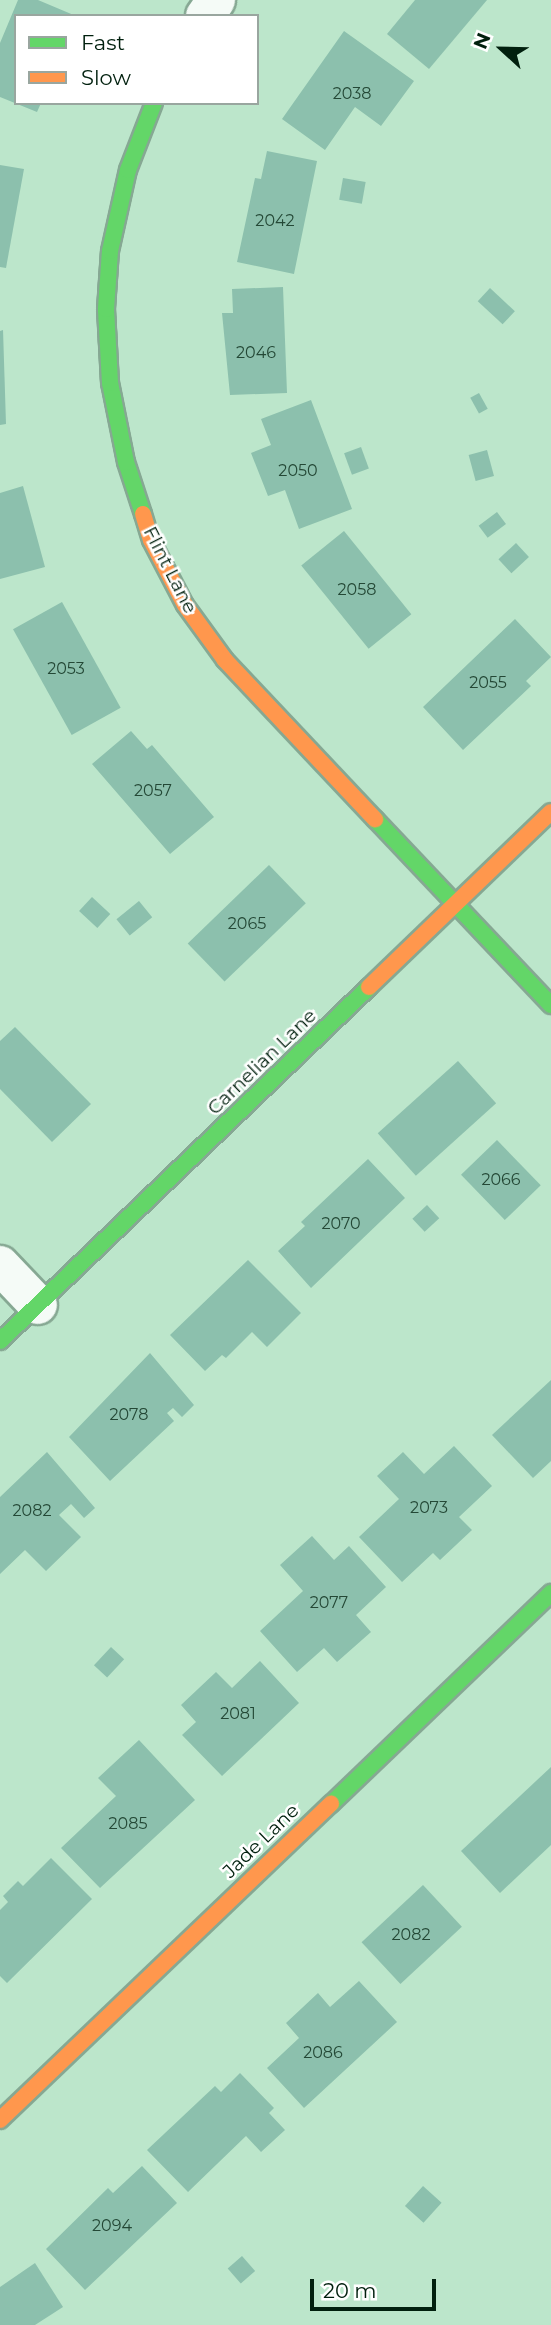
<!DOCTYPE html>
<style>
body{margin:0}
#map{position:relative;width:551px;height:2325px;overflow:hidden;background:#bce6cb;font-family:Montserrat,sans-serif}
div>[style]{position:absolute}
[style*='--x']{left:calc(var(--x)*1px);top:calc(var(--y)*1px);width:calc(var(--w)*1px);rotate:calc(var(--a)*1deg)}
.building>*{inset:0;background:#8cc0ad;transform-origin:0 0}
.roads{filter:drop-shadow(2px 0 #86a893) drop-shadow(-2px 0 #86a893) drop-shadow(0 2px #86a893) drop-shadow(0 -2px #86a893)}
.street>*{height:38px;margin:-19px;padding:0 19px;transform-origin:19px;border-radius:19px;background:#f5fbf7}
.fast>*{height:16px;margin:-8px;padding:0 8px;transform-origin:8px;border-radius:8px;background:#63d668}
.slow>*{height:16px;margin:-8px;padding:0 8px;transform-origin:8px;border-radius:8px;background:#ff974d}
span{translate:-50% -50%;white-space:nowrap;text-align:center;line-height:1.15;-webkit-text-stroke:5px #fff;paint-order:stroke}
.number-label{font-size:16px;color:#244836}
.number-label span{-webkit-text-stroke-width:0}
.street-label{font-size:19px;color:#01200e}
.legend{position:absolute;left:14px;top:14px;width:245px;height:91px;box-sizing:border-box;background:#fff;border:2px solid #99a69f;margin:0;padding:9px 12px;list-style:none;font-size:21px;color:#01200e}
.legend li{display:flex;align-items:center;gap:14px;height:35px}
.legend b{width:35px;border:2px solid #99a69f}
.north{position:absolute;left:467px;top:14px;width:70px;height:70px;-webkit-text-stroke:5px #fff;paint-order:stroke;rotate:292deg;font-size:19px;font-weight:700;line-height:28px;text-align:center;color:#01200e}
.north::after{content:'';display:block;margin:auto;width:24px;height:32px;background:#01200e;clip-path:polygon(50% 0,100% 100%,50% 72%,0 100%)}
.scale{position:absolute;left:310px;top:2279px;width:126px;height:32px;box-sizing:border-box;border:4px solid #01200e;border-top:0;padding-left:9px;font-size:21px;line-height:24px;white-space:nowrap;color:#01200e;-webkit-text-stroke:5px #fff;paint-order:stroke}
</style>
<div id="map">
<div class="building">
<div style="clip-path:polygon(18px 0,38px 0,76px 16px,16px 16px,16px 103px,41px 103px,37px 112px,0 97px,0 43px)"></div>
<div style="clip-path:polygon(415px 0,487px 0,429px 69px,387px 34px)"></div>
<div style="clip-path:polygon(344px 31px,414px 81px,381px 126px,355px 107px,325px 150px,282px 119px)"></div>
<div style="clip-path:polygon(267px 151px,317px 161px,294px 274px,237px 262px,255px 178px,261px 179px)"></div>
<div style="clip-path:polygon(0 165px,24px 169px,6px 268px,0 267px)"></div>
<div style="left:343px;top:178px;width:23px;height:22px;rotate:10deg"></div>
<div style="clip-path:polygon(283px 287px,287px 393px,230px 395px,222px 313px,233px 313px,232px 289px)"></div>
<div style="left:490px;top:288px;width:34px;height:18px;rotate:43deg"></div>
<div style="clip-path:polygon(3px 330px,6px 424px,0 425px,0 331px)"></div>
<div style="left:479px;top:393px;width:18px;height:10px;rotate:61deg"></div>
<div style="clip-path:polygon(311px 400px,352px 509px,299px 529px,285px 490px,268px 496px,251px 453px,271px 445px,261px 419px)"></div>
<div style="left:361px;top:447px;width:23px;height:18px;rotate:70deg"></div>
<div style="left:487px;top:450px;width:27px;height:19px;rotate:75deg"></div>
<div style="clip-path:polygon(23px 486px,45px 567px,0 579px,0 493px)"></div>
<div style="left:497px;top:512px;width:15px;height:23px;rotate:53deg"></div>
<div style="left:344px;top:531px;width:107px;height:55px;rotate:51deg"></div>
<div style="left:516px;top:543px;width:19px;height:24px;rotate:47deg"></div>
<div style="left:62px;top:602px;width:121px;height:56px;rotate:61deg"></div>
<div style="clip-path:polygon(515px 619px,551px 657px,526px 681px,531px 686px,463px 750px,423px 707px)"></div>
<div style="clip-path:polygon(131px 731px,147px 749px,152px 745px,214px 817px,170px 854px,92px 764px)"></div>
<div style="left:269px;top:865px;width:53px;height:113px;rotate:46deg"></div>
<div style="left:92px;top:897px;width:25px;height:19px;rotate:43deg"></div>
<div style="left:139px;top:901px;width:21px;height:29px;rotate:51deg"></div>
<div style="clip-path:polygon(15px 1027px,91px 1104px,52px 1142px,0 1089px,0 1041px)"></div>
<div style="left:458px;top:1061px;width:57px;height:108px;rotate:48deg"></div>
<div style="left:497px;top:1140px;width:63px;height:50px;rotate:46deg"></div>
<div style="clip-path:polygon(368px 1159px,405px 1198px,311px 1288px,278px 1251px,305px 1226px,301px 1222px)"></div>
<div style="left:427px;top:1205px;width:18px;height:20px;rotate:47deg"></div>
<div style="clip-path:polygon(248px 1260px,301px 1313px,267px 1347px,252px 1332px,226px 1358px,222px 1355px,205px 1371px,170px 1335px)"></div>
<div style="clip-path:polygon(150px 1353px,194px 1405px,182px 1417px,173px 1408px,167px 1413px,174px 1421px,110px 1481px,69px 1437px)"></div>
<div style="clip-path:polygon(551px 1380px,551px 1461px,533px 1478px,492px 1435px)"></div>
<div style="clip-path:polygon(454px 1446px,492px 1486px,459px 1517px,472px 1530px,440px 1560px,433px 1553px,402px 1582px,359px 1537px,399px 1499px,377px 1476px,403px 1452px,424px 1474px)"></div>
<div style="clip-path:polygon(47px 1452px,95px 1508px,84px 1518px,71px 1504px,59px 1515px,81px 1537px,46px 1571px,25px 1550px,0 1574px,0 1497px)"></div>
<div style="clip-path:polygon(312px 1536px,334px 1560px,349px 1546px,386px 1587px,356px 1615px,371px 1632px,337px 1662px,324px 1648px,297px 1672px,260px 1631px,303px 1591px,280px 1565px)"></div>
<div style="left:111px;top:1647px;width:18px;height:25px;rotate:43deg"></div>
<div style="clip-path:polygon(260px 1661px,299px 1703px,222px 1776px,182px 1735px,196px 1722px,181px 1705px,216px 1672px,232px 1688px)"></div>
<div style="clip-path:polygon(139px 1740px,195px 1800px,100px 1888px,61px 1848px,116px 1796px,98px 1778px)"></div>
<div style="clip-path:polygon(551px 1767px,551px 1845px,500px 1893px,461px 1851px)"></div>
<div style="clip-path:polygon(51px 1858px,92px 1899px,7px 1983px,0 1976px,0 1910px,8px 1902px,3px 1896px,18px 1881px,23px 1886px)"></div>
<div style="left:423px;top:1885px;width:57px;height:84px;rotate:47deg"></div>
<div style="clip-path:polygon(359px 1981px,397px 2022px,304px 2108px,267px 2068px,299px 2038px,286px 2023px,318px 1993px,330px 2007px)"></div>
<div style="clip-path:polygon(240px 2073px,274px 2108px,269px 2113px,285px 2130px,261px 2152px,246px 2136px,188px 2192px,147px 2150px,215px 2086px,221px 2092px)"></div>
<div style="clip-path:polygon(142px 2166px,177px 2203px,85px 2290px,46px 2249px,108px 2188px,113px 2193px)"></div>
<div style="left:423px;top:2186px;width:25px;height:27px;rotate:42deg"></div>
<div style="left:242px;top:2256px;width:20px;height:19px;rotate:49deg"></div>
<div style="clip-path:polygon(35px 2263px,63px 2307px,35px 2325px,0 2325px,0 2287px)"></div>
</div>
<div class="roads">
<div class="street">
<div style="--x:205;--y:16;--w:19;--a:-55"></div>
<div style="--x:0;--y:1265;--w:55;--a:46.5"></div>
</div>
<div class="fast">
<div style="--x:143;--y:514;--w:55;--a:-108.1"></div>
<div style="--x:126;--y:462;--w:81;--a:-101.4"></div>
<div style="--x:110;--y:383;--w:74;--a:-93.1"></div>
<div style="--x:106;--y:309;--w:58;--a:-86.1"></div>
<div style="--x:110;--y:251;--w:83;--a:-77.5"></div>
<div style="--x:128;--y:170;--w:72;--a:-68.8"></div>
<div style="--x:375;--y:819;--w:256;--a:46.6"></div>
<div style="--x:0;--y:1341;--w:511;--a:-43.81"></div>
<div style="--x:331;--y:1804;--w:305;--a:-43.8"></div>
</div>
<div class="slow">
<div style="--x:143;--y:514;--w:27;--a:73"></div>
<div style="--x:151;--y:540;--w:73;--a:62.4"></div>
<div style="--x:185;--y:605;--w:68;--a:54"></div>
<div style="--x:225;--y:660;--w:219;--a:46.7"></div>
<div style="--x:369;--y:987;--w:252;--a:-43.9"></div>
<div style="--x:0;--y:2120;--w:458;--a:-43.7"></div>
</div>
</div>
<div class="number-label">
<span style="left:352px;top:94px">2038</span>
<span style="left:275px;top:221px">2042</span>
<span style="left:256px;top:353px">2046</span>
<span style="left:298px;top:471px">2050</span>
<span style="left:357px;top:590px">2058</span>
<span style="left:66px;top:669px">2053</span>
<span style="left:488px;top:683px">2055</span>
<span style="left:153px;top:791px">2057</span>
<span style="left:247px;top:924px">2065</span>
<span style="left:501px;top:1180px">2066</span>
<span style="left:341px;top:1224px">2070</span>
<span style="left:129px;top:1415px">2078</span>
<span style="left:429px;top:1508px">2073</span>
<span style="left:32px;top:1511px">2082</span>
<span style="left:329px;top:1603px">2077</span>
<span style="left:238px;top:1714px">2081</span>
<span style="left:128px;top:1824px">2085</span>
<span style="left:411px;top:1935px">2082</span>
<span style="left:323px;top:2053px">2086</span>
<span style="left:112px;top:2226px">2094</span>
</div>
<div class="street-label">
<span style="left:170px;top:570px;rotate:63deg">Flint Lane</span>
<span style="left:262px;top:1062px;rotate:-44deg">Carnelian Lane</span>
<span style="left:261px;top:1841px;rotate:-44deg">Jade Lane</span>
</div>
<ul class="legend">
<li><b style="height:9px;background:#63d668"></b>Fast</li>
<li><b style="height:9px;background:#ff974d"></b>Slow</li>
</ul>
<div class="north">N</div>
<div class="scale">20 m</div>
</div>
